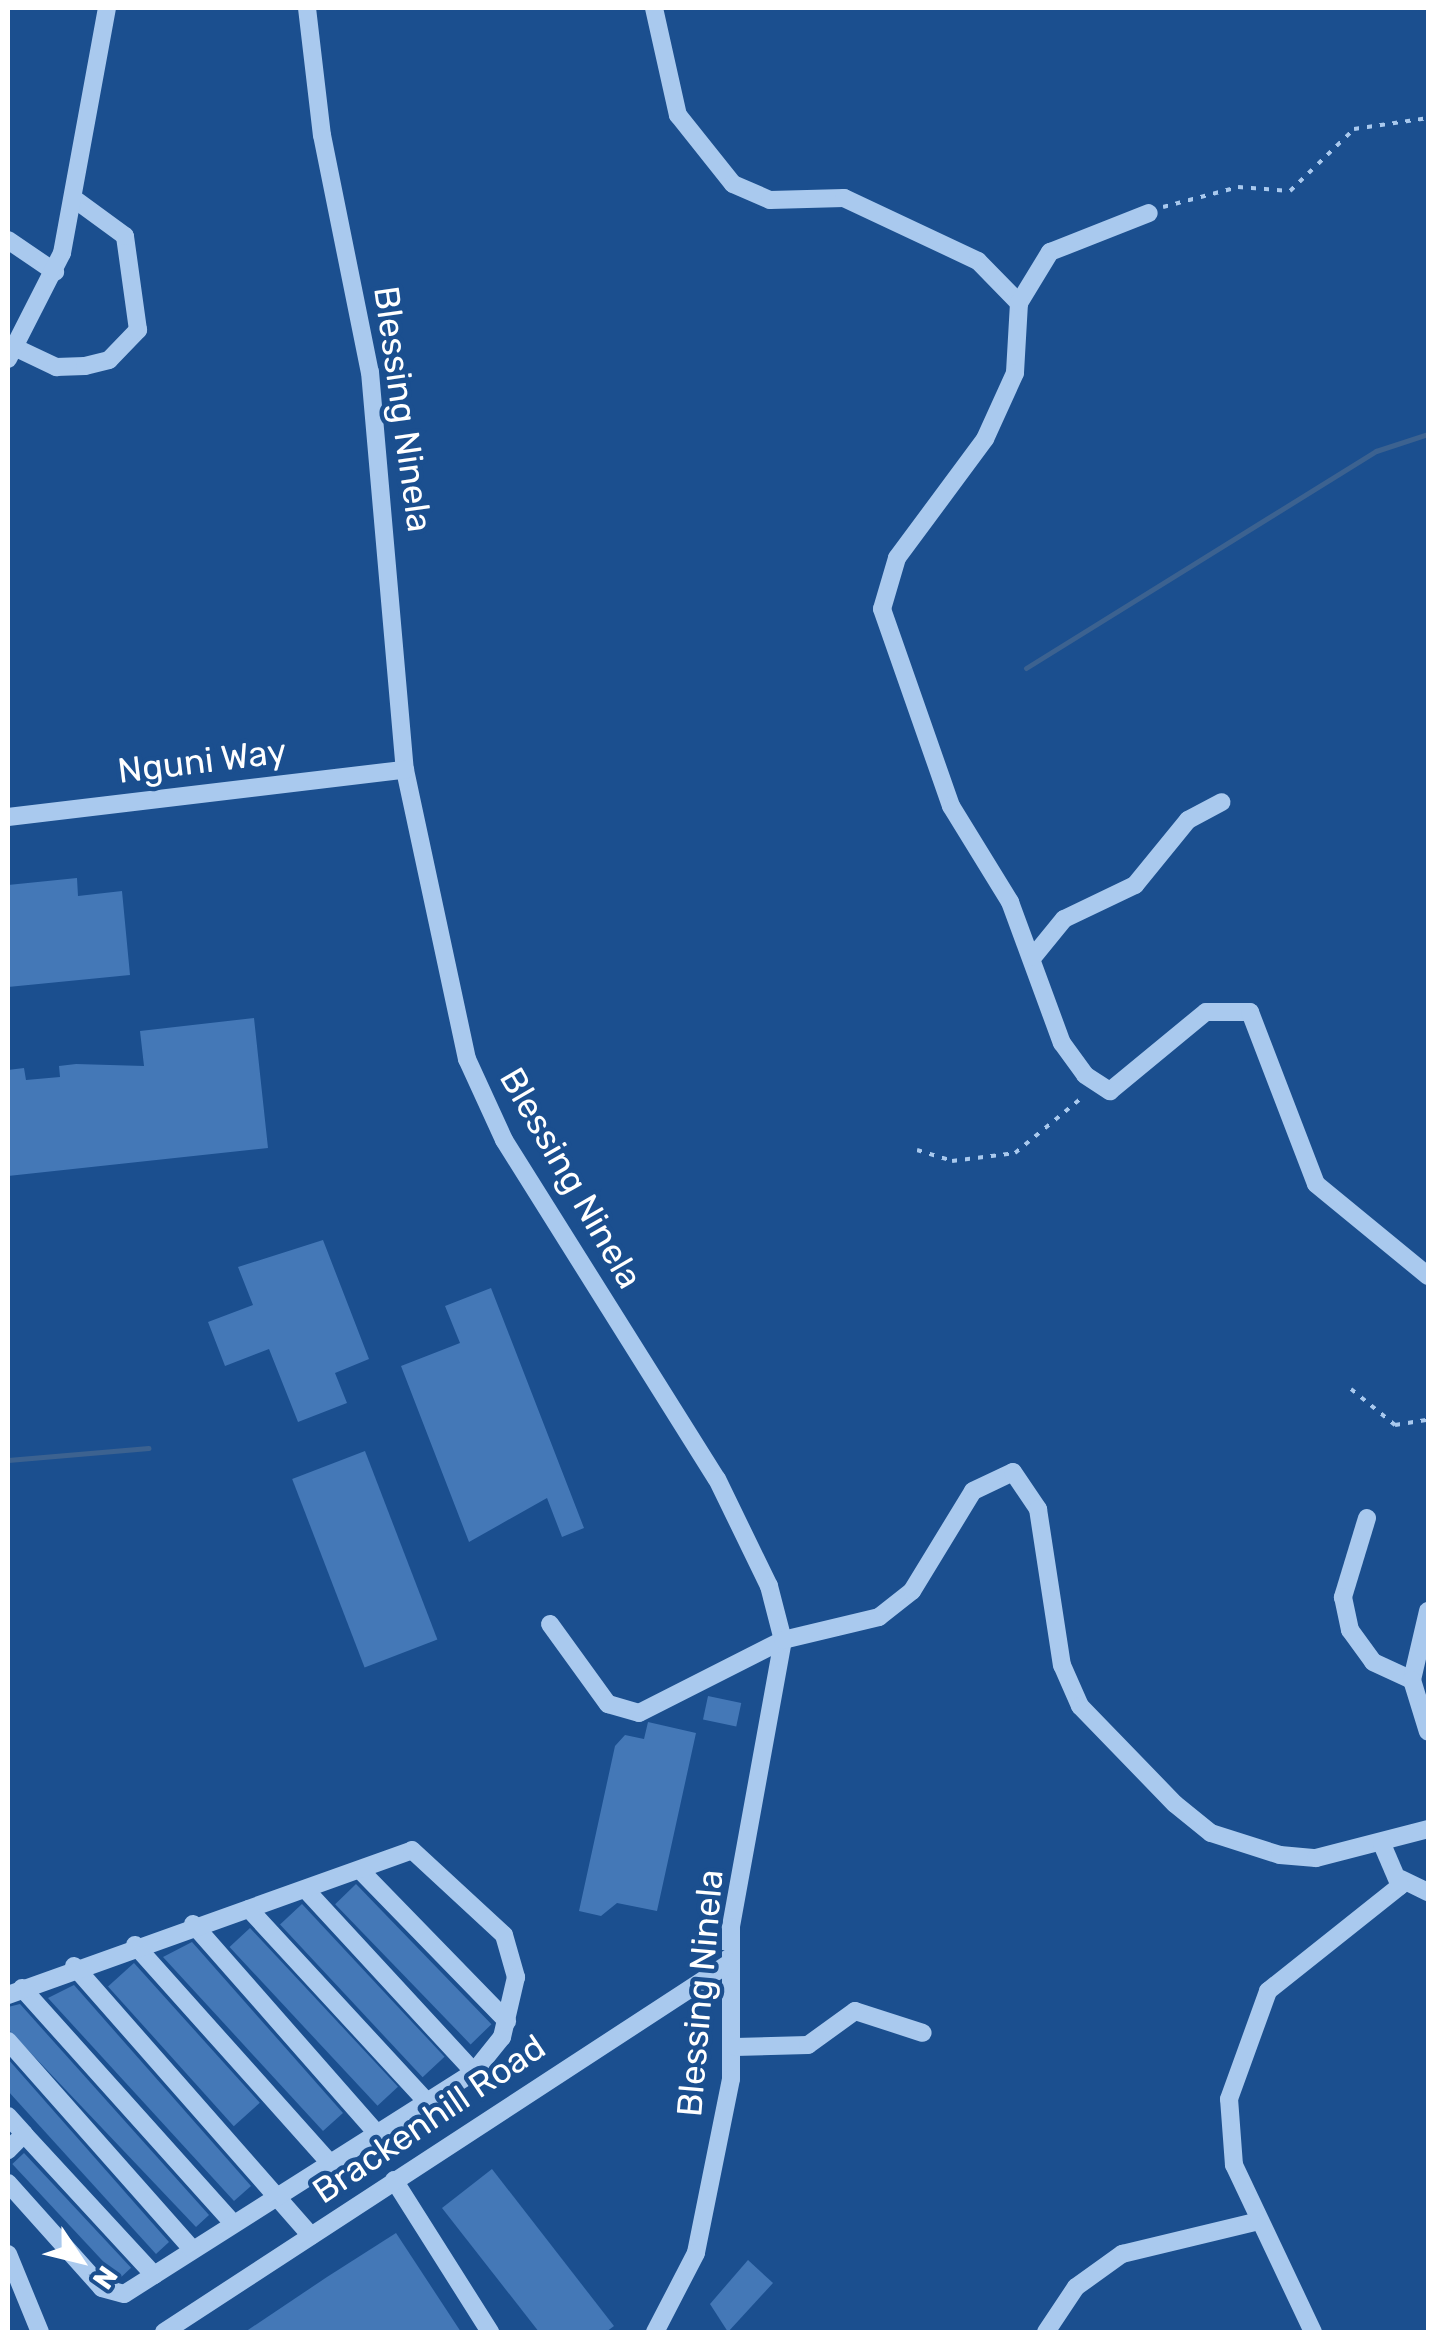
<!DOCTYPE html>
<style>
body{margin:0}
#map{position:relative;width:1436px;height:2340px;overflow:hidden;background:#1b4f8f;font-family:Rubik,sans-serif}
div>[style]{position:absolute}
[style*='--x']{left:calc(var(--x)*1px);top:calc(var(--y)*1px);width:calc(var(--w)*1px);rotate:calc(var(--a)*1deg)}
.stream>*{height:5px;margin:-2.5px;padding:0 2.5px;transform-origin:2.5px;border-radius:2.5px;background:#3c6290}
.building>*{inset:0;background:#4478b7;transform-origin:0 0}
.path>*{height:4px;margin-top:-2px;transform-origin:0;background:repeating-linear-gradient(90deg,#a9c9ee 0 5px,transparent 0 13px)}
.minor>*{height:18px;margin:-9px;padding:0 9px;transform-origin:9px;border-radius:9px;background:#a9c9ee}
span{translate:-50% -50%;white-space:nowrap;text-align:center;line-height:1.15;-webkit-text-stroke:9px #1b4f8f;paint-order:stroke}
.street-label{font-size:35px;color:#fff}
.frame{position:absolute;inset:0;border:10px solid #fff;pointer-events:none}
.north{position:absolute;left:30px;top:2210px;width:100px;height:100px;-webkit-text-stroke:8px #1b4f8f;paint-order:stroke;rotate:125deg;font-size:28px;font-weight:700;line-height:40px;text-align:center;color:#fff}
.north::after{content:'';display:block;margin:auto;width:35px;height:45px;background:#fff;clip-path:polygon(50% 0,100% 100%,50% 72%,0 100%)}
</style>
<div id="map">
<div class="stream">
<div style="--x:1026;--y:668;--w:412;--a:-31.8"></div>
<div style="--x:1376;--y:451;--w:55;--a:-18.1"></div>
<div style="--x:8;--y:1460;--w:141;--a:-4.9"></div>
</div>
<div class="building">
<div style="clip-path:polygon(77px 878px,78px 896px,122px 891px,130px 975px,8px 987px,8px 885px)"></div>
<div style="clip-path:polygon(254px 1018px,268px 1148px,8px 1176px,8px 1070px,24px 1068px,26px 1080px,60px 1077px,59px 1066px,76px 1064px,144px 1066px,140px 1031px)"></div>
<div style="clip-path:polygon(323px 1240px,369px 1359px,335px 1373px,347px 1403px,298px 1422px,269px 1349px,225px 1366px,208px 1322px,253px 1305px,238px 1267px)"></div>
<div style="clip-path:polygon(491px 1288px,584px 1528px,562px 1537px,547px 1498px,469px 1542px,401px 1366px,460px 1343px,445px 1306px)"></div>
<div style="left:365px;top:1451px;width:202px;height:78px;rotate:69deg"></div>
<div style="left:708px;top:1696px;width:34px;height:24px;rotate:12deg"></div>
<div style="clip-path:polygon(648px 1722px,696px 1733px,657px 1911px,617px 1903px,601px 1916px,579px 1911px,615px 1746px,625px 1735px,644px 1739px)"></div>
<div style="left:356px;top:1884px;width:195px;height:29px;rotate:46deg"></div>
<div style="left:302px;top:1904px;width:209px;height:30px;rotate:47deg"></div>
<div style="left:250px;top:1928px;width:217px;height:28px;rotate:47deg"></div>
<div style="clip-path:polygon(192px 1942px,343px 2113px,323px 2131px,163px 1957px)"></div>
<div style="left:134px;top:1963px;width:188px;height:35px;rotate:48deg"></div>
<div style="clip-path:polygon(74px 1985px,251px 2186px,234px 2201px,48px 1998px)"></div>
<div style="clip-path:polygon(20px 2004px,209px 2215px,196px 2227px,8px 2029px,8px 2007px)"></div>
<div style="clip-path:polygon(8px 2059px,169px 2242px,156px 2254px,8px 2091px)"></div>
<div style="left:24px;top:2153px;width:157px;height:16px;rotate:47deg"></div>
<div style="clip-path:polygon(492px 2169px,614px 2326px,606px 2332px,539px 2332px,442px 2208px)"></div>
<div style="clip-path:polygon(396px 2233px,461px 2332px,245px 2332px,327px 2277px)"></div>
<div style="clip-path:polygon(748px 2260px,773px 2283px,728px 2332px,710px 2304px)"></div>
</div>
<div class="path">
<div style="--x:1163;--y:207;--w:78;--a:-14.9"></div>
<div style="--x:1238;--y:187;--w:52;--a:4.4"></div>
<div style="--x:1290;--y:191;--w:89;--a:-44.1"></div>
<div style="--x:1354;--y:129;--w:75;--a:-8.5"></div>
<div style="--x:917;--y:1150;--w:37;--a:17"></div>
<div style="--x:952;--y:1161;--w:64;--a:-7.2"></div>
<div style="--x:1015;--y:1153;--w:89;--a:-39.6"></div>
<div style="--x:1351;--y:1389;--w:57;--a:39.3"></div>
<div style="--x:1395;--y:1425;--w:33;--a:-9"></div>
</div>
<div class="minor">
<div style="--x:307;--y:8;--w:128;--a:83.3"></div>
<div style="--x:322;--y:135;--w:242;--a:78.6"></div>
<div style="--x:370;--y:372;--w:400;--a:85"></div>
<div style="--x:405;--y:770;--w:296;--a:77.9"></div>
<div style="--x:467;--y:1059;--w:89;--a:65.4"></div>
<div style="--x:504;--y:1140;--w:400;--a:57.9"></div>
<div style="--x:717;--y:1479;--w:119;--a:64.1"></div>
<div style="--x:769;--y:1586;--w:56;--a:75.5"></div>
<div style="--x:783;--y:1640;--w:292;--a:100.3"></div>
<div style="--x:731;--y:1927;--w:152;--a:90"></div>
<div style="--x:731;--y:2079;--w:177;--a:101.4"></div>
<div style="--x:696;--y:2253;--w:89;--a:117.4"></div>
<div style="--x:654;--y:8;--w:110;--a:77.4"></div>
<div style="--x:678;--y:115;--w:88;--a:51.4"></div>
<div style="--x:733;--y:184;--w:40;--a:23.4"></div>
<div style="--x:770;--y:200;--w:74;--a:-1.5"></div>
<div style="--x:844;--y:198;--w:148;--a:25.2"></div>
<div style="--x:978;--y:261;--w:59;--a:45.7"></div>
<div style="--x:1019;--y:303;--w:70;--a:93.3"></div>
<div style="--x:1015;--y:373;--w:72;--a:114.4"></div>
<div style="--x:985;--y:439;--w:148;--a:126.5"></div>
<div style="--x:897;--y:558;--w:53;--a:106.4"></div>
<div style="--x:882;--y:609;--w:209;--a:70.7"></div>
<div style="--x:951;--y:806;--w:113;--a:58.4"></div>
<div style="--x:1010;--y:902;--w:150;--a:69.8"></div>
<div style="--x:1062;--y:1043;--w:39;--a:54"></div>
<div style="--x:1085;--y:1075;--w:30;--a:33"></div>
<div style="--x:1110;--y:1091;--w:124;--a:-39.5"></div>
<div style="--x:1206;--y:1012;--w:44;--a:0"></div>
<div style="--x:1250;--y:1012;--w:184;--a:69"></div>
<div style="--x:1316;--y:1184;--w:145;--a:39.4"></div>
<div style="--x:8;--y:240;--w:57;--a:34.2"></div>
<div style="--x:1019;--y:303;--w:60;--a:-58.7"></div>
<div style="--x:1050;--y:252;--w:106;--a:-21.5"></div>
<div style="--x:14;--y:347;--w:47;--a:25.5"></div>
<div style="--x:56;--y:367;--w:29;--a:-2"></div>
<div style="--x:85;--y:366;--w:25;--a:-14"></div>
<div style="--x:109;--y:360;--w:42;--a:-46"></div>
<div style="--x:138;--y:330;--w:95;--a:-97.9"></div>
<div style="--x:125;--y:236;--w:64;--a:-143.8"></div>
<div style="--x:8;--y:359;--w:119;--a:-63"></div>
<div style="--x:62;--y:253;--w:249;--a:-79.6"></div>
<div style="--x:8;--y:817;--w:400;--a:-6.8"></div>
<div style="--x:1033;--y:957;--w:49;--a:-50.8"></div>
<div style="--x:1064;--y:919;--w:79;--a:-25.6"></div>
<div style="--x:1135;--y:885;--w:84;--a:-50.8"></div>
<div style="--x:1188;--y:820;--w:38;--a:-28"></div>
<div style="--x:1367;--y:1518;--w:83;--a:106.9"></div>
<div style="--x:1343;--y:1597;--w:34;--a:78"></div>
<div style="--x:1350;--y:1630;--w:39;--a:54"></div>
<div style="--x:1373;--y:1662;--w:43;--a:24.8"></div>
<div style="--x:1428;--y:1611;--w:71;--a:103.1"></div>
<div style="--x:1412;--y:1680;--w:54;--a:72.9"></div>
<div style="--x:550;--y:1624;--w:99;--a:54.1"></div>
<div style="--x:608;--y:1704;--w:32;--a:16"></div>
<div style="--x:639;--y:1713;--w:161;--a:-26.9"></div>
<div style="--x:783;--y:1640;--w:99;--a:-13.5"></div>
<div style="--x:879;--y:1617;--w:42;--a:-38.2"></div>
<div style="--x:912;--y:1591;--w:117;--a:-58.6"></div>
<div style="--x:973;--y:1491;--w:44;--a:-25.4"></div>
<div style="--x:1013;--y:1472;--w:45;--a:56"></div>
<div style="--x:1038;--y:1509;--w:158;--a:81.3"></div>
<div style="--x:1062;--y:1665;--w:45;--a:66.3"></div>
<div style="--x:1080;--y:1706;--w:136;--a:45.9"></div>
<div style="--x:1175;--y:1804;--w:46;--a:38.9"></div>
<div style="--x:1211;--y:1833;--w:72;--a:17.7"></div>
<div style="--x:1280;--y:1855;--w:36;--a:5"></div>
<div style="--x:1316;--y:1858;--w:116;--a:-14.5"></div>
<div style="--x:360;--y:1870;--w:211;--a:45.8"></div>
<div style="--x:1401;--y:1879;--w:30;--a:26"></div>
<div style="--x:306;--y:1890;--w:248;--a:47.3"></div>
<div style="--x:249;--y:1909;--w:261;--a:47.3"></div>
<div style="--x:193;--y:1924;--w:277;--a:48.7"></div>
<div style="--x:135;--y:1945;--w:288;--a:48.2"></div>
<div style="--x:74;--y:1966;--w:359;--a:48.7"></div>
<div style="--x:22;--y:1988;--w:314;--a:48.1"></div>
<div style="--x:8;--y:1995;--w:429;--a:-19.7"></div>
<div style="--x:412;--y:1850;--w:125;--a:42.7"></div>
<div style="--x:504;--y:1935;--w:44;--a:74.1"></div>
<div style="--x:516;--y:1977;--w:62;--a:103.1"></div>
<div style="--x:502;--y:2037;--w:45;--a:128.7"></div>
<div style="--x:474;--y:2072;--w:414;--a:147.6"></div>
<div style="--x:124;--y:2294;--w:23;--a:-165"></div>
<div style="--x:102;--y:2288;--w:141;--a:-131.8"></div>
<div style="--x:8;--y:2041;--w:278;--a:48.5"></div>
<div style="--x:735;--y:2047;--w:73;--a:-1.6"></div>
<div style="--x:808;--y:2045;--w:58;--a:-35.9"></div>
<div style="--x:855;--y:2011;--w:71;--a:17.9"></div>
<div style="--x:8;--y:2116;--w:24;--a:48"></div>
<div style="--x:24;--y:2134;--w:23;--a:135"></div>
<div style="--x:24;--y:2134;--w:192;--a:47.3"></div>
<div style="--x:394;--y:2180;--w:180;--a:57.7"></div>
<div style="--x:8;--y:2254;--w:84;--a:67.7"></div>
<div style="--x:164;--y:2332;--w:677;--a:-33.13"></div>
<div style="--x:1046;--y:2332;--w:54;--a:-56.3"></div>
<div style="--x:1076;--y:2287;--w:57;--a:-35.7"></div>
<div style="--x:1122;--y:2254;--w:141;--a:-13.5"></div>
<div style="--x:1313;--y:2332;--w:185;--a:-115.3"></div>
<div style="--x:1234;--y:2165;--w:66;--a:-94.3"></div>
<div style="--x:1229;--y:2099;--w:115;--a:-70.1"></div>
<div style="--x:1268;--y:1991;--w:169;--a:-38.5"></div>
<div style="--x:1400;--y:1886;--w:46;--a:-113.2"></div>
</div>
<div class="street-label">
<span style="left:403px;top:409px;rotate:82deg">Blessing Ninela</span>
<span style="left:202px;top:761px;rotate:-7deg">Nguni Way</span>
<span style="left:571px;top:1178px;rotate:60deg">Blessing Ninela</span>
<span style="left:700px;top:1993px;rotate:-85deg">Blessing Ninela</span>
<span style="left:429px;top:2119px;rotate:-34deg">Brackenhill Road</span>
</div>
<div class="frame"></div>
<div class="north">N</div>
</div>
